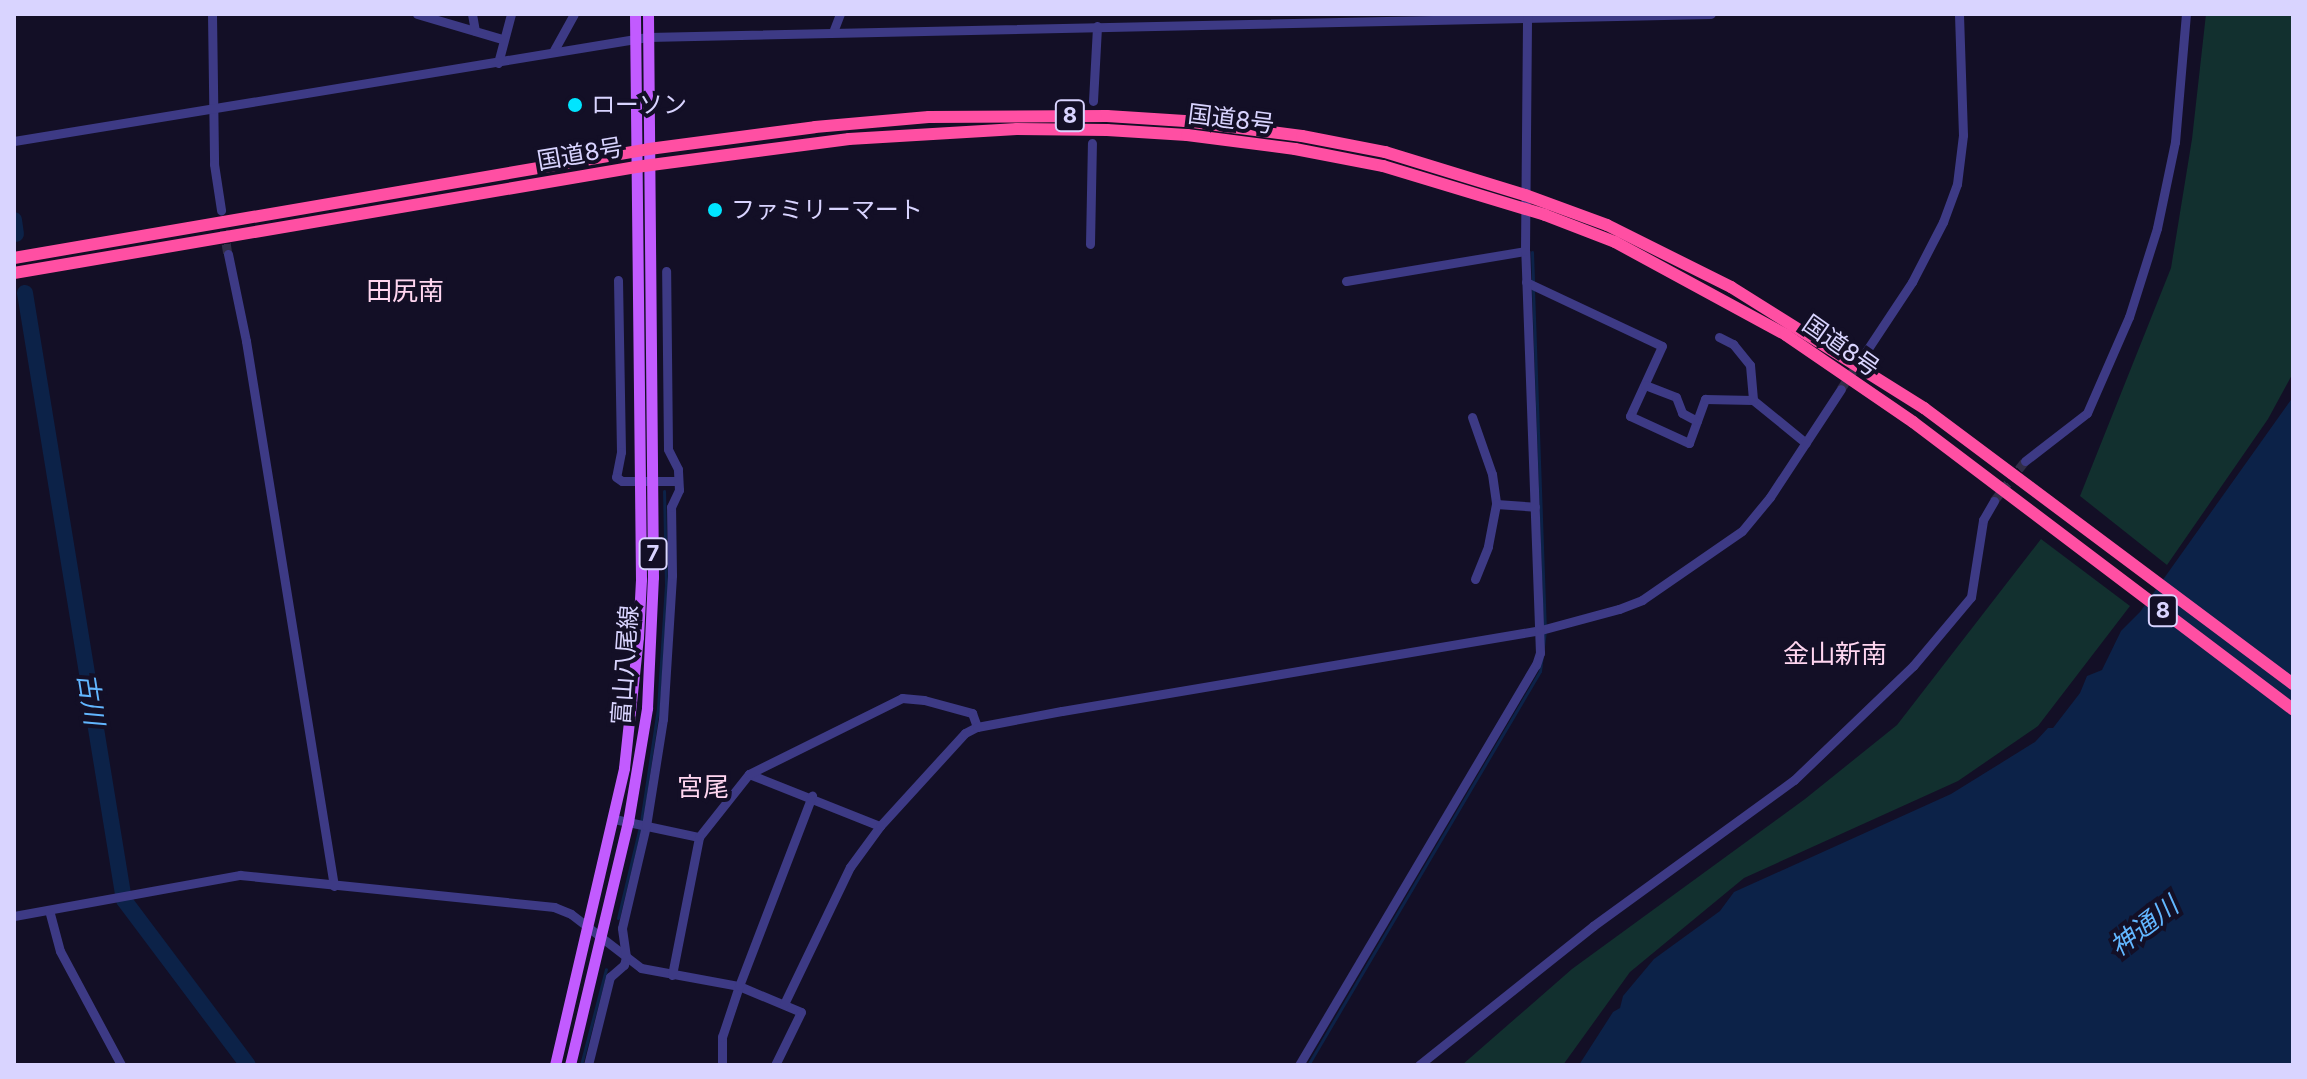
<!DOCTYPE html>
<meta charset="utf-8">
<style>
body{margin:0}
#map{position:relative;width:2307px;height:1079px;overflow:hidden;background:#130f26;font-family:Inter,"Noto Sans JP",sans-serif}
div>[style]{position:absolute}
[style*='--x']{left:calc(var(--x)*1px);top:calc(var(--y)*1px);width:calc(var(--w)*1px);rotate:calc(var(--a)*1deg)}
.green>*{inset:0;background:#12302f}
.water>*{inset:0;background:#0c2248}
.stream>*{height:3px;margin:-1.5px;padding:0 1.5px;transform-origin:1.5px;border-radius:1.5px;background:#0c2248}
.river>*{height:16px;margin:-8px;padding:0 8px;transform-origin:8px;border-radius:8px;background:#0c2248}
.minor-tunnel>*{height:9px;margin-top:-4.5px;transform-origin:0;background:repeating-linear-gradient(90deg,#312d47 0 9px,transparent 0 13.5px)}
.minor>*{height:9px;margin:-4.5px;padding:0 4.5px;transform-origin:4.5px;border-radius:4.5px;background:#3d3a85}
.major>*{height:11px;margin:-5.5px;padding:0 5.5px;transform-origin:5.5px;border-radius:5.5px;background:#c25bff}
.highway>*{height:12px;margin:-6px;padding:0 6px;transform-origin:6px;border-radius:6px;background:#ff4fa3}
.dots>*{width:22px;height:22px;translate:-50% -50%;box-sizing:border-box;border:4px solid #130f26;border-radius:50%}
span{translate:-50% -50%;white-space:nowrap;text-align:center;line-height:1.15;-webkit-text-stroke:8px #130f26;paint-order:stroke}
.shield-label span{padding:2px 6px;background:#130f26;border:2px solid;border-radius:6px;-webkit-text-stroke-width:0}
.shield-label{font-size:22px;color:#d9d4ff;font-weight:700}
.poi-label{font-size:24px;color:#d9d4ff}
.left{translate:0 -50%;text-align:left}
.street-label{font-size:24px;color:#d9d4ff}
.neighbourhood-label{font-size:26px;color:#ffd6f0}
.water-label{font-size:26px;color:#62b6ff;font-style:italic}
.frame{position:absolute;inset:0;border:16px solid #d9d4ff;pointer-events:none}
</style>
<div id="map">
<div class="green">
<div style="clip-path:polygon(2206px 14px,2293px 14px,2293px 373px,2268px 419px,2167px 565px,2080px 496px,2171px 268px,2192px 139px)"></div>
<div style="clip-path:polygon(2041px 539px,2130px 606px,2038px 726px,1958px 781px,1744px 878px,1630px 972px,1563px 1065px,1462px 1065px,1572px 969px,1805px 799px,1897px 725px)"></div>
</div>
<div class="water">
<div style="clip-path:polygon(2293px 397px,2293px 1065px,1579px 1065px,1613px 1012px,1620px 1008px,1623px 996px,1654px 959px,1720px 911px,1734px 892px,1951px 794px,2035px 742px,2048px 728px,2053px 728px,2080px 693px,2087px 676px,2102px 670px,2121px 631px,2140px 612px)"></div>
</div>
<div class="stream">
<div style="--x:1532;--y:252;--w:29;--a:88"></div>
<div style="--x:1533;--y:289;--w:336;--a:88"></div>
<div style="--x:618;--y:918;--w:99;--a:-76.5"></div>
<div style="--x:641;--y:822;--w:115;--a:-81.5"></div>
<div style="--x:658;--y:708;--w:123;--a:-86.3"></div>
<div style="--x:666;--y:585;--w:94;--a:-91.2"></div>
<div style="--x:581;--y:1065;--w:99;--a:-75.4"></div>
<div style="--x:1308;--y:1065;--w:457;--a:-59.5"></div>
<div style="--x:1540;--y:671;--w:38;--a:-83"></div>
</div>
<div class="river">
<div style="--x:14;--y:220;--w:14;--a:82"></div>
<div style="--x:25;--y:293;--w:615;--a:80.74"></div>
<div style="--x:124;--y:900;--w:206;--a:53.1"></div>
</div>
<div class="minor-tunnel">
<div style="--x:222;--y:217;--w:37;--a:81"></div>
<div style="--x:1841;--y:389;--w:47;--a:-56.3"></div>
<div style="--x:1994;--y:501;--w:51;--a:-52.2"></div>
</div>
<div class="minor">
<div style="--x:212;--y:14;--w:150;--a:89.2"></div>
<div style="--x:214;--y:164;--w:47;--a:81.3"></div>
<div style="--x:417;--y:14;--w:89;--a:16.4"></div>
<div style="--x:472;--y:14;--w:17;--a:80"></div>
<div style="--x:833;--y:32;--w:19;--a:-69"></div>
<div style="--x:553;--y:52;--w:43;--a:-61.1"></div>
<div style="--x:498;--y:63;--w:51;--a:-75.1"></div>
<div style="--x:1093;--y:101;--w:75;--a:-86.9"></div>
<div style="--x:14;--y:141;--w:642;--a:-9.32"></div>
<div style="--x:648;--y:37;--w:1063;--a:-1.24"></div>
<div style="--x:1090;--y:244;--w:101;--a:-88.9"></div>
<div style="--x:228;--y:254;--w:89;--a:78.3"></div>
<div style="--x:246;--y:341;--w:552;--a:80.83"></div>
<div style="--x:618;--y:280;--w:172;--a:89"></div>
<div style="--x:621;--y:452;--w:25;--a:101"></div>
<div style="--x:616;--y:477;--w:7;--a:34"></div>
<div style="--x:622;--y:481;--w:56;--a:0"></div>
<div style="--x:1346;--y:281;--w:181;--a:-9.5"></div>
<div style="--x:1526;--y:282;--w:150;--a:25.2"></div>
<div style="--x:1662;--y:346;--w:77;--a:114.6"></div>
<div style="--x:1630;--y:416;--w:65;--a:24.6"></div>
<div style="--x:1689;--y:443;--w:47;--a:-70"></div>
<div style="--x:1705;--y:399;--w:48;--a:1.2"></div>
<div style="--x:1753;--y:400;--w:68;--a:39.1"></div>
<div style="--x:1719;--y:337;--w:16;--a:27"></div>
<div style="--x:1733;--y:344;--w:27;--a:51"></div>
<div style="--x:1750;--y:365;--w:35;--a:85"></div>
<div style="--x:1867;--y:350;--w:82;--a:-56.5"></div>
<div style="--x:1912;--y:282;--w:68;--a:-62.7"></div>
<div style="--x:1943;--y:222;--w:40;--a:-69.8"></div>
<div style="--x:1957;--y:184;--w:49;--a:-83"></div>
<div style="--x:1963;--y:135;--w:121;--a:-91.9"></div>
<div style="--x:1645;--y:385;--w:33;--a:21"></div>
<div style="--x:1676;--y:397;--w:17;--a:69"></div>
<div style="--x:1682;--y:413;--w:17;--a:28"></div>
<div style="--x:1472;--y:417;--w:60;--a:70.7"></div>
<div style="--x:1492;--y:474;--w:30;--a:82"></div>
<div style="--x:1496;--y:504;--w:39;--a:4"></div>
<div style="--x:2025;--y:461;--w:78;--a:-37.7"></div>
<div style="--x:2087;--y:413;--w:105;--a:-66.4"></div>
<div style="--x:2129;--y:317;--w:93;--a:-72.5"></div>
<div style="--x:2157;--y:228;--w:88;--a:-78.2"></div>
<div style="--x:2175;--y:142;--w:128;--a:-85.1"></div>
<div style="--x:1475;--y:579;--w:35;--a:-68"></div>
<div style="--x:1488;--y:546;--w:43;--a:-79.2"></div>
<div style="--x:749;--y:774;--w:141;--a:21.7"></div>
<div style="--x:614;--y:819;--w:87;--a:12"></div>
<div style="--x:699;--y:837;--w:80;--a:-51.6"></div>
<div style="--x:749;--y:774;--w:171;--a:-26.4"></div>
<div style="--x:902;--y:698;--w:22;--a:5"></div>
<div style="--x:924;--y:700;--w:50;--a:15.2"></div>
<div style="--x:972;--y:713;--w:15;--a:70"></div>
<div style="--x:49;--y:910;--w:42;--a:75"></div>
<div style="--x:60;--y:951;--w:129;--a:61.8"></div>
<div style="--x:14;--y:916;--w:230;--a:-10.3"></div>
<div style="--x:240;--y:875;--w:316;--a:5.8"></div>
<div style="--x:554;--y:907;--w:18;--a:22"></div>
<div style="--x:571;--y:914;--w:88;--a:37.6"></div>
<div style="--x:641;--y:968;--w:100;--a:10.4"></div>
<div style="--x:739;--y:986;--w:67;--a:22.8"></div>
<div style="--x:801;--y:1012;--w:59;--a:116.1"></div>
<div style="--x:672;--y:975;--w:141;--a:-78.9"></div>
<div style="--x:784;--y:1004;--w:152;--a:-64.3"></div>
<div style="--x:850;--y:867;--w:51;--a:-53.8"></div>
<div style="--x:880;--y:826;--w:126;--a:-47.6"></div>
<div style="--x:965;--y:733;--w:13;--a:-27"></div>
<div style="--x:977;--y:727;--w:86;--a:-10.7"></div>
<div style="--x:1062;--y:711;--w:486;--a:-9.6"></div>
<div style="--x:1541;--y:630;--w:81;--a:-15.1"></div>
<div style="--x:1619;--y:609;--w:25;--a:-21"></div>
<div style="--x:1642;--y:600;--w:121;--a:-34.6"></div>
<div style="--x:1742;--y:531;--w:44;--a:-50.5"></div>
<div style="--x:1770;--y:497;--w:129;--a:-56.7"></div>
<div style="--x:588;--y:1065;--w:91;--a:-76"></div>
<div style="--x:610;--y:977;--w:18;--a:-41"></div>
<div style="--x:624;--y:965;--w:8;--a:-76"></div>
<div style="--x:626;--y:957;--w:29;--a:-98"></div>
<div style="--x:622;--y:928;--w:105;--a:-76.8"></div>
<div style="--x:646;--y:826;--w:108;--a:-81"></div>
<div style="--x:663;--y:719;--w:144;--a:-86.4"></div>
<div style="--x:672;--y:575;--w:68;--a:-90.8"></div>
<div style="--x:671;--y:507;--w:19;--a:-65"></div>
<div style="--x:679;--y:490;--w:21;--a:-93"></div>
<div style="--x:678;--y:469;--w:22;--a:-117"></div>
<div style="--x:668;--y:449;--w:178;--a:-90.6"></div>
<div style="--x:722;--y:1065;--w:28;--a:-90"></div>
<div style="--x:722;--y:1037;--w:54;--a:-71.6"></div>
<div style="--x:739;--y:986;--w:204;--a:-69"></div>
<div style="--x:1299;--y:1065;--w:465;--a:-59.4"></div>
<div style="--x:1536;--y:665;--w:13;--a:-72"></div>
<div style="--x:1540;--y:653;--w:402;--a:-92.1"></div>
<div style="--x:1525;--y:251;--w:237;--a:-89.5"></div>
<div style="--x:1419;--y:1065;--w:223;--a:-38.6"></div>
<div style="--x:1593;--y:926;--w:248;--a:-36"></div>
<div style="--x:1794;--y:780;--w:165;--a:-43.8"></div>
<div style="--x:1913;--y:666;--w:90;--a:-50"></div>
<div style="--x:1971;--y:597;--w:78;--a:-81.1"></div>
<div style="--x:1983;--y:520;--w:22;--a:-60"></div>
</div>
<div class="major">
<div style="--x:555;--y:1065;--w:305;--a:-76.9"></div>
<div style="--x:624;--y:768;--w:132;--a:-83.9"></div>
<div style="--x:638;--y:637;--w:58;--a:-87"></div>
<div style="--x:641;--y:579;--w:565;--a:-90.61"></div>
<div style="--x:570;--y:1065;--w:250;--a:-76.6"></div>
<div style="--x:628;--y:822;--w:116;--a:-80.5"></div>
<div style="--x:647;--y:708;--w:131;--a:-87.4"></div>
<div style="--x:653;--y:577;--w:563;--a:-90.51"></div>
</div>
<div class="highway">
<div style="--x:14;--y:258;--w:644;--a:-9.74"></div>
<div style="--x:649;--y:149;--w:167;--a:-7.5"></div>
<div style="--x:815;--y:127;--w:114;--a:-5"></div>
<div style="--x:929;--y:117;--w:178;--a:-0.3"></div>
<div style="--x:1107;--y:116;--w:78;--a:3.7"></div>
<div style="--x:1185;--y:121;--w:118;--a:7.3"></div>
<div style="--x:1302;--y:136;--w:85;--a:10.9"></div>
<div style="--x:1385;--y:152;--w:146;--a:17.1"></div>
<div style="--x:1525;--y:195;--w:87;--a:20.1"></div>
<div style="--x:1607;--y:225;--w:139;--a:26.6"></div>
<div style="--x:1731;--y:287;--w:228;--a:32.1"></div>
<div style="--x:1924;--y:408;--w:461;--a:36.8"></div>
<div style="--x:14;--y:273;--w:631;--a:-9.67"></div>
<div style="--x:636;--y:167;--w:215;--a:-7.5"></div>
<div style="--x:849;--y:139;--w:168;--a:-3.4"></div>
<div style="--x:1017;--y:129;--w:90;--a:0.6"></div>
<div style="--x:1107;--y:130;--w:80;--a:3.6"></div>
<div style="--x:1187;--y:135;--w:109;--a:7.4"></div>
<div style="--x:1295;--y:149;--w:90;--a:10.9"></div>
<div style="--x:1383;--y:166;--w:169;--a:16.8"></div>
<div style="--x:1545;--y:215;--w:75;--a:21.1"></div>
<div style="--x:1615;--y:242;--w:195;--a:28.5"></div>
<div style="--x:1786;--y:335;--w:154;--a:34.4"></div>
<div style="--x:1913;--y:422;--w:476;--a:37.1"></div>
</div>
<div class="dots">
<div style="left:575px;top:105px;background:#00e5ff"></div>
<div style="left:715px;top:210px;background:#00e5ff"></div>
</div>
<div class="shield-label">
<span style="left:1070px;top:116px">8</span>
<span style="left:653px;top:554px">7</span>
<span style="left:2163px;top:611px">8</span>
</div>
<div class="poi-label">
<span class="left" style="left:591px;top:105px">ローソン</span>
<span class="left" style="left:731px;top:210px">ファミリーマート</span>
</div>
<div class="street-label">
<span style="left:1231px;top:119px;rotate:7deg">国道8号</span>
<span style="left:580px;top:154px;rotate:-10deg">国道8号</span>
<span style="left:1841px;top:346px;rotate:35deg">国道8号</span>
<span style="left:625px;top:665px;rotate:-86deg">富山八尾線</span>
</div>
<div class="neighbourhood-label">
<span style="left:405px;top:291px">田尻南</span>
<span style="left:1835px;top:654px">金山新南</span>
<span style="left:703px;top:787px">宮尾</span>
</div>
<div class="water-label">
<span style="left:91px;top:699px;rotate:81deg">古川</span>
<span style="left:2144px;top:926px;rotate:-38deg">神通川</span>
</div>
<div class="frame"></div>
</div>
